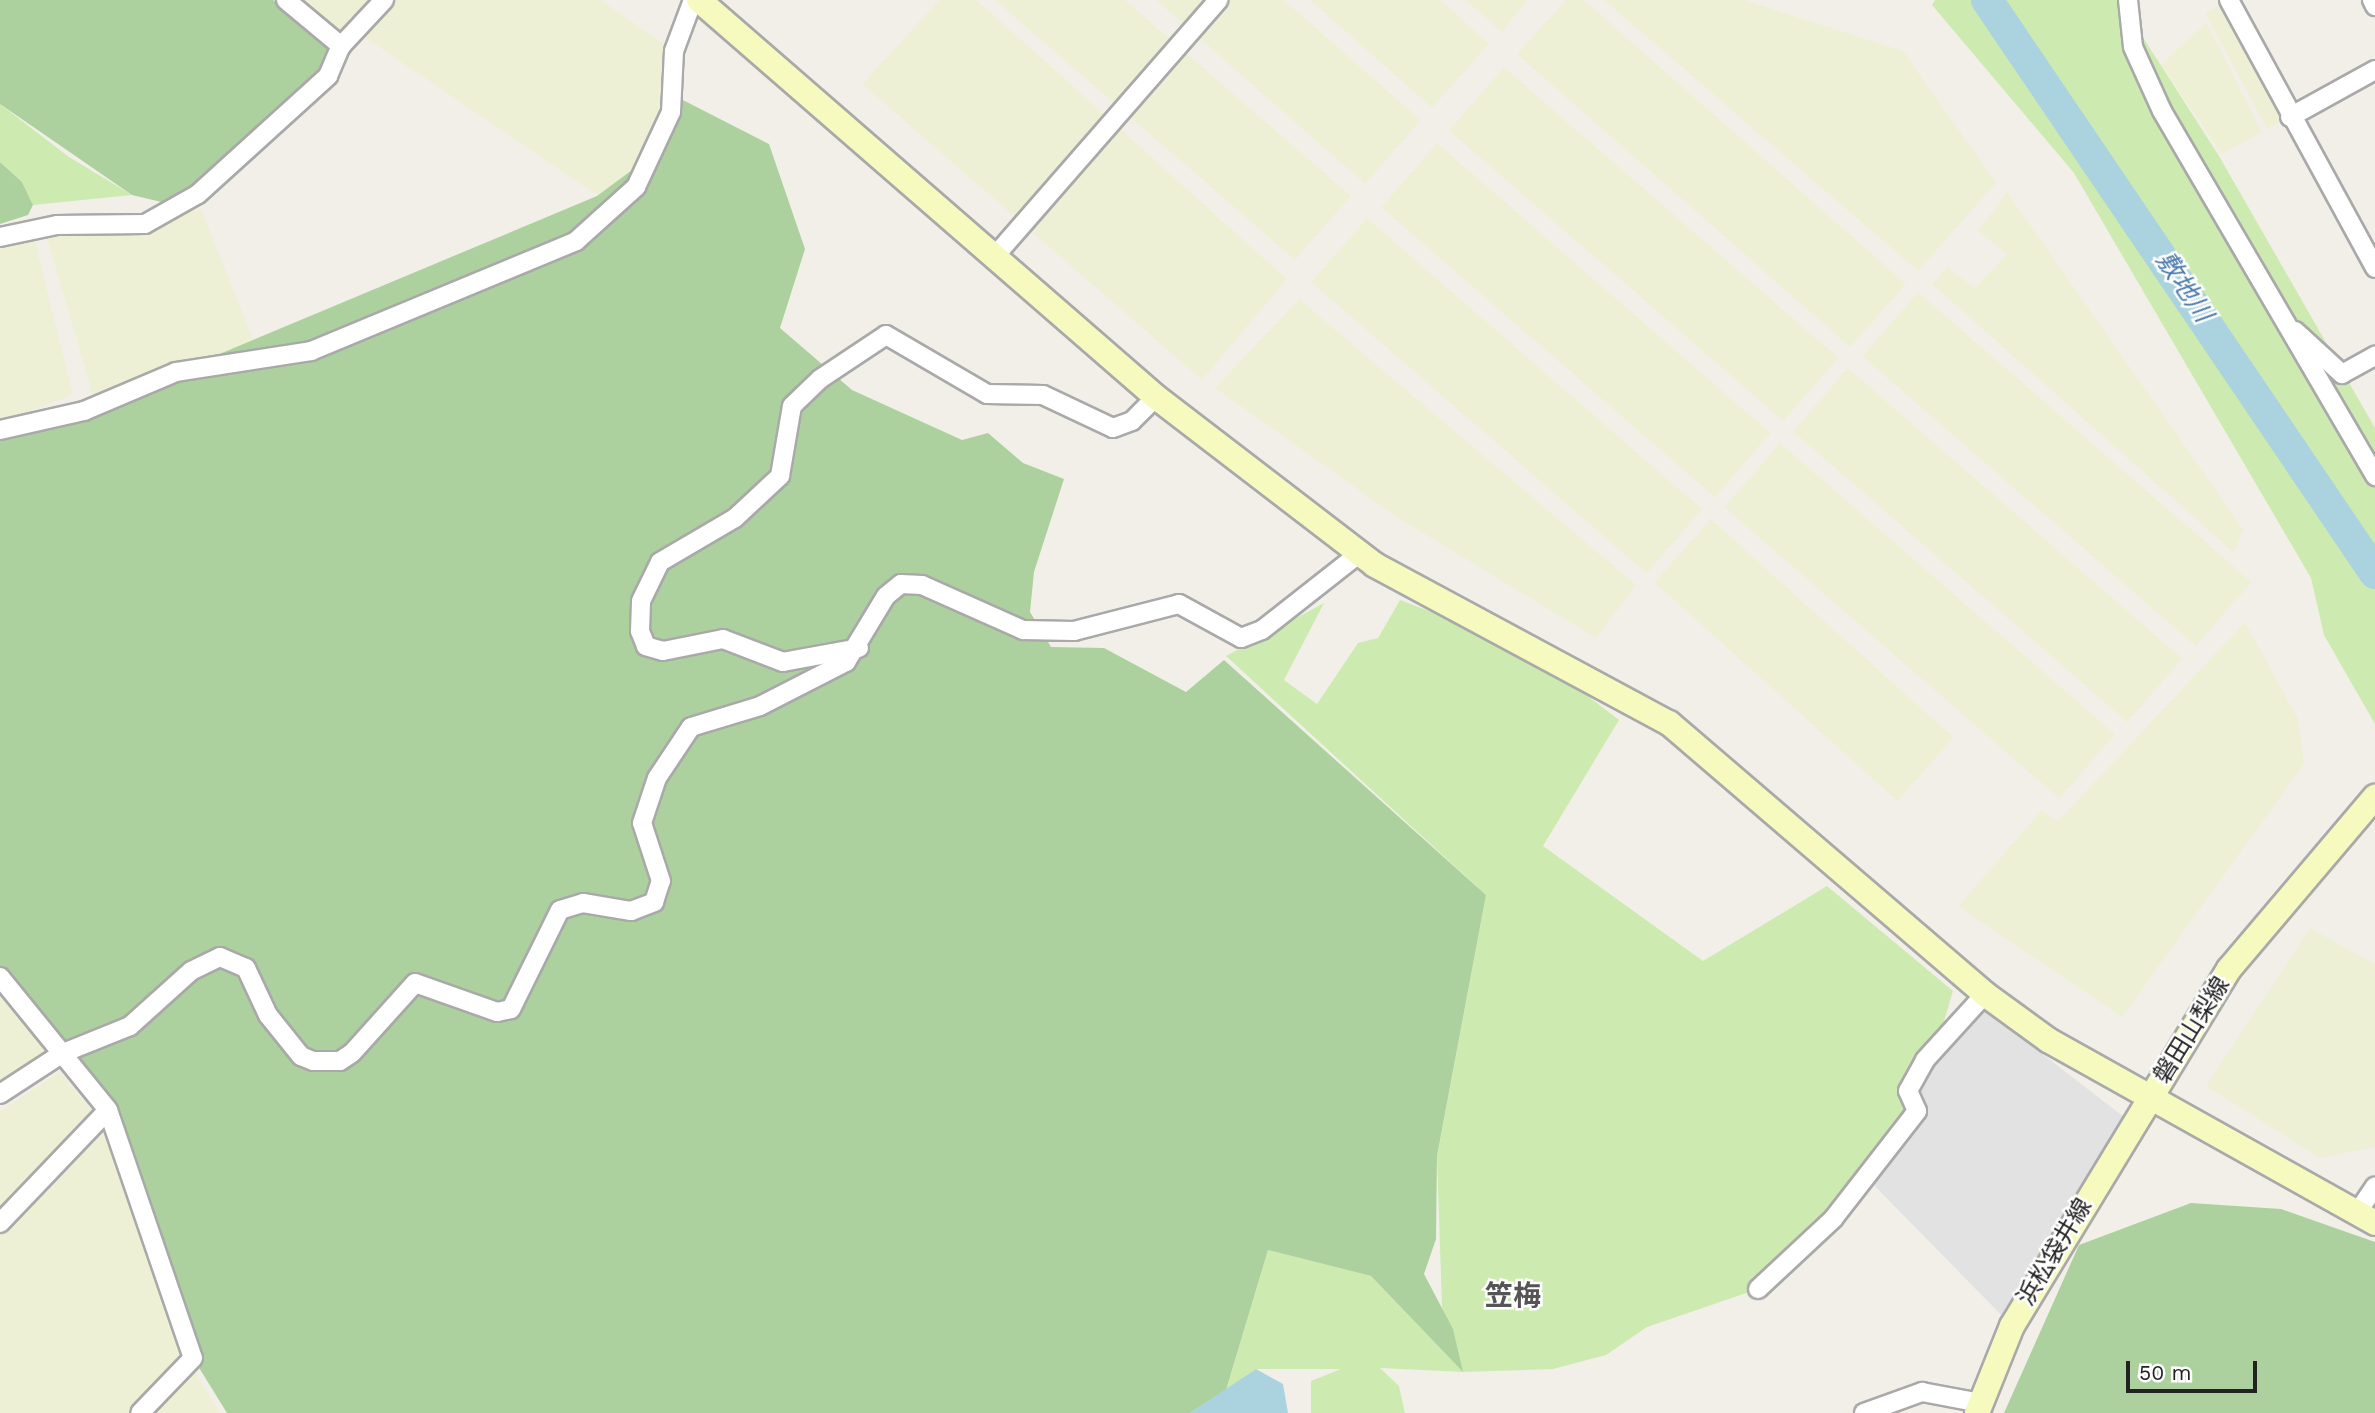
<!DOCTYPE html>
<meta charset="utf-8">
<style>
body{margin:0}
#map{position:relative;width:2375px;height:1413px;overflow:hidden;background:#f2efe9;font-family:"Work Sans","Noto Sans JP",sans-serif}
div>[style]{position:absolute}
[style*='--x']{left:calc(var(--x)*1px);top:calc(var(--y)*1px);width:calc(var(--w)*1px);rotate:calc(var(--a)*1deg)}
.farmland>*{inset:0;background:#eef0d5;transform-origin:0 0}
.grass>*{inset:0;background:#cdebb0}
.forest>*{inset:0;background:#add19e}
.parking>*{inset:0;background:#e2e2e2}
.water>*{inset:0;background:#aad3df}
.river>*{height:32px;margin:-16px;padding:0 16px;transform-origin:16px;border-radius:16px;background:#aad3df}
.roads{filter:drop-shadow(2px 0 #a9a9a9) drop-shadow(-2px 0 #a9a9a9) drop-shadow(0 2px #a9a9a9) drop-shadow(0 -2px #a9a9a9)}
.street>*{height:18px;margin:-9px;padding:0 9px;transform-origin:9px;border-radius:9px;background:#fff}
.secondary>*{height:24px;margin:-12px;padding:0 12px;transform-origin:12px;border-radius:12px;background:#f7fabf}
span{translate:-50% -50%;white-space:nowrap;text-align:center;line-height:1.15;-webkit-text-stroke:5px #fff;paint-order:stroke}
.street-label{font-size:24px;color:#222}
.water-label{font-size:26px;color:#4a7aab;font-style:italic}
.quarter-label{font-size:28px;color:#555;font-weight:700}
.scale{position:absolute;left:2126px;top:1361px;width:131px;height:32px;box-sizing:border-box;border:4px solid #222;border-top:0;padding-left:9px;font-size:21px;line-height:24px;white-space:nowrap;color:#222;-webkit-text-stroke:5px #fff;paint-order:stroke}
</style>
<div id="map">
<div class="farmland">
<div style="clip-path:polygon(290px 0,601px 0,674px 51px,671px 112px,629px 173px,598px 196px,363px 36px,350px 50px)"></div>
<div style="clip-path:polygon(939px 0,977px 0,1287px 279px,1202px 380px,862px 84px)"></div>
<div style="clip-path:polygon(995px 0,1125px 0,1351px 196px,1295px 260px)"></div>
<div style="clip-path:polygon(1156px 0,1284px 0,1421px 120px,1365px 184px)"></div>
<div style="clip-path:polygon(1310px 0,1441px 0,1489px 44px,1432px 108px)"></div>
<div style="clip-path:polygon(1465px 0,1527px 0,1502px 32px)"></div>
<div style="clip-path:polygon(1566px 0,1584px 0,1906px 284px,1850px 347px,1517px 54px)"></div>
<div style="clip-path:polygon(1604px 0,1744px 0,1903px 51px,1996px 183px,1918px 271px)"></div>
<div style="left:2229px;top:0;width:132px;height:27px;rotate:62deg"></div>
<div style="clip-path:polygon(2206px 22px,2262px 132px,2222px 154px,2161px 65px)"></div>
<div style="left:1504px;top:67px;width:443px;height:84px;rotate:41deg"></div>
<div style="left:1437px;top:143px;width:442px;height:85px;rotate:41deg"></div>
<div style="clip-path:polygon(2007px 192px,2243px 529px,2234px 553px,1932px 284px,1947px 267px,1975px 288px,2007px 254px,1978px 231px)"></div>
<div style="clip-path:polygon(201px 209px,261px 359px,96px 406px,44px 228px,123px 225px)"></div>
<div style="left:1367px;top:218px;width:444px;height:85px;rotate:41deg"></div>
<div style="clip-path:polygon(32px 230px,73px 395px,0 422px,0 241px)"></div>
<div style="left:1918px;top:292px;width:442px;height:85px;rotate:41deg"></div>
<div style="clip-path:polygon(1299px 299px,1636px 585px,1596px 638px,1395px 516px,1215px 388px)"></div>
<div style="left:1848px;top:368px;width:443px;height:84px;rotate:41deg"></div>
<div style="left:1780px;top:443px;width:444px;height:85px;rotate:41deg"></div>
<div style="left:1711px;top:519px;width:327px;height:85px;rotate:42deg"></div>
<div style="clip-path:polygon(2245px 622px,2298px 719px,2304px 764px,2122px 1017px,1958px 906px,2041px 811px,2058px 821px)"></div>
<div style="clip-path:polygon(2310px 928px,2375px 964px,2375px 1147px,2320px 1158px,2206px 1086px)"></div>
<div style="clip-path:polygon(0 990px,45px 1051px,0 1080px)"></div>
<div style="clip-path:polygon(60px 1072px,96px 1116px,0 1215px,0 1111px)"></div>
<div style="clip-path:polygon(108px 1110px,189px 1363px,220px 1413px,0 1413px,0 1227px)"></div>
</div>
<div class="grass">
<div style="clip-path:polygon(1935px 0,2119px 0,2219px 156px,2375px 428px,2375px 724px,2324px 635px,2311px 578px,2074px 173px,1932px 5px)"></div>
<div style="clip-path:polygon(0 104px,69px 157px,132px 195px,33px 205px,22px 182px,0 162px)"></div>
<div style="clip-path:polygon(1400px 600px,1522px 646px,1619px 720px,1543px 846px,1703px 961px,1827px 886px,1953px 991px,1917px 1111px,1758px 1289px,1647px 1327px,1606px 1355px,1553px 1369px,1463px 1372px,1380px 1368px,1399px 1386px,1405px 1413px,1311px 1413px,1311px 1381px,1341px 1369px,1256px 1369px,1226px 1390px,1268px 1250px,1371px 1276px,1462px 1371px,1442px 1307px,1437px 1157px,1486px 895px,1226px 656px,1324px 603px,1284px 680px,1317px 704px,1358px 643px,1378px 638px)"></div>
</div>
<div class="forest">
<div style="clip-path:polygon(0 0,273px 0,341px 46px,318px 85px,178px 206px,132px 195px,0 104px)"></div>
<div style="clip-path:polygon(675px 96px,769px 144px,805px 249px,780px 328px,852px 390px,962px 440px,988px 433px,1023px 463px,1064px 479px,1034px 572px,1030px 612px,1051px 647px,1104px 648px,1186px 692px,1224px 660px,1486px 895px,1437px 1156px,1436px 1239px,1424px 1274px,1453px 1329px,1463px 1372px,1371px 1276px,1268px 1250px,1226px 1390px,1190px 1413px,227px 1413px,193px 1358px,150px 1232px,86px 1082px,0 978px,0 429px,131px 391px,597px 196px,659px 150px)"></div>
<div style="clip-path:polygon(0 162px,22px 182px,33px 205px,28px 215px,0 224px)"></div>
<div style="clip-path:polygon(2191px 1203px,2281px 1209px,2375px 1242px,2375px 1413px,2004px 1413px,2079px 1245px)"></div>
</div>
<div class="parking">
<div style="clip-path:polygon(1975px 1002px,2133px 1124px,2012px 1326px,1863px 1174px,1917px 1111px,1908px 1091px)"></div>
</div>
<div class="water">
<div style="clip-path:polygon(1256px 1369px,1283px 1384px,1288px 1413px,1190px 1413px)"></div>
</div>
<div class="river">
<div style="--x:1987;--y:0;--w:692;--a:55.9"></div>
</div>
<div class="roads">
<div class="street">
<div style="--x:286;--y:0;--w:72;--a:39.9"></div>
<div style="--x:2128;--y:0;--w:47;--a:83.9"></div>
<div style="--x:2133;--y:47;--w:70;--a:65.6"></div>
<div style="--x:2162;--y:111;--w:423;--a:59.7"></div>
<div style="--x:2229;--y:0;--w:305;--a:61.4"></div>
<div style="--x:2372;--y:0;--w:7;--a:63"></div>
<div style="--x:2290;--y:117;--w:97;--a:-28.9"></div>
<div style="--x:0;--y:237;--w:58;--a:-11.9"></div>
<div style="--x:57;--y:225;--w:88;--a:-0.7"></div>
<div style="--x:145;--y:224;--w:61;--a:-29.5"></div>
<div style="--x:198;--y:194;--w:176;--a:-42.2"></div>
<div style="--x:328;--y:76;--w:33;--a:-67"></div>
<div style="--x:341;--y:46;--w:63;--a:-46.9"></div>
<div style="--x:995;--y:256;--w:340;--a:-48.9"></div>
<div style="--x:2295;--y:331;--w:64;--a:42.5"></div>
<div style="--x:2342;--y:374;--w:38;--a:-29"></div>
<div style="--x:0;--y:430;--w:86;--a:-12.7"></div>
<div style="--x:84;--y:411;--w:100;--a:-23"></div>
<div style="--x:176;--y:372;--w:137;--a:-8.8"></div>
<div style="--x:311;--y:351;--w:287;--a:-22.5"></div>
<div style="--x:576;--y:241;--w:81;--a:-42"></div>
<div style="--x:636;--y:187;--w:83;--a:-65"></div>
<div style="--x:671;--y:112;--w:61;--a:-87.2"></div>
<div style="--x:674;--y:51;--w:54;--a:-69.6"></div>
<div style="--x:859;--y:648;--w:77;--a:169.6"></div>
<div style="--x:783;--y:662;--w:64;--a:-159"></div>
<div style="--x:723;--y:639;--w:61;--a:168.7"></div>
<div style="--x:663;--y:651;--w:18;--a:-164"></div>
<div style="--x:646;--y:646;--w:16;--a:-112"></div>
<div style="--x:640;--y:631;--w:30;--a:-88"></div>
<div style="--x:641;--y:601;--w:43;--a:-64"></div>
<div style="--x:660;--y:562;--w:87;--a:-30.4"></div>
<div style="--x:735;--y:518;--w:62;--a:-43"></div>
<div style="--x:780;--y:476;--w:71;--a:-80.3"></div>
<div style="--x:792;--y:406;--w:39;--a:-44"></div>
<div style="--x:820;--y:379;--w:79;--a:-33.7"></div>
<div style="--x:886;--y:335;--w:117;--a:30.3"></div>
<div style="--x:987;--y:394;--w:56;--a:1"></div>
<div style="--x:1043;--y:395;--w:77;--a:25.2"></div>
<div style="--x:1113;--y:428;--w:20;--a:-20"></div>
<div style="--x:1132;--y:421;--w:34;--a:-45"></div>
<div style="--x:0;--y:977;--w:171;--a:50.9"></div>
<div style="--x:108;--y:1110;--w:262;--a:71.1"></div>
<div style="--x:193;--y:1358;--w:76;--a:133.9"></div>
<div style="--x:0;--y:1094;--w:75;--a:-33.1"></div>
<div style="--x:63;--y:1053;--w:72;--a:-21.9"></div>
<div style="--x:130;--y:1026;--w:82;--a:-42"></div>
<div style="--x:191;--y:971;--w:32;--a:-26"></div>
<div style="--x:220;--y:957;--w:28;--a:23"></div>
<div style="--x:246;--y:968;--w:52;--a:64.9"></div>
<div style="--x:268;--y:1015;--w:53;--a:51.2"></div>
<div style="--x:301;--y:1056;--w:13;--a:23"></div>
<div style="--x:313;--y:1061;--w:27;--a:0"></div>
<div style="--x:340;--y:1061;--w:14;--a:-34"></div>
<div style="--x:352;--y:1053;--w:94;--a:-48"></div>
<div style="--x:415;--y:983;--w:87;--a:19.5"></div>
<div style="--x:497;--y:1012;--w:14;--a:-12"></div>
<div style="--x:511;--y:1009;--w:110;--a:-63.7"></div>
<div style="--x:560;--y:910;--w:24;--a:-17"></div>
<div style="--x:583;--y:903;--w:49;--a:9.5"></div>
<div style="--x:631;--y:911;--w:25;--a:-21"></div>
<div style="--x:654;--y:902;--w:22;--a:-72"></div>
<div style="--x:661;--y:881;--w:61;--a:-108.1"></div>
<div style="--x:642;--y:823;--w:47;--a:-71.6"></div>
<div style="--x:657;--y:778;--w:61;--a:-56.3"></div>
<div style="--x:691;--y:727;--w:72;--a:-16.9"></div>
<div style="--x:760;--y:706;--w:97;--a:-27.1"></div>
<div style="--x:846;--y:662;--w:77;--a:-58.8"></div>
<div style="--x:886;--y:596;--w:19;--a:-39"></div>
<div style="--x:901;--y:584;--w:21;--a:3"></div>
<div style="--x:922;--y:585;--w:111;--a:24"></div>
<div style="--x:1023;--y:630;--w:51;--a:1.1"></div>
<div style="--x:1074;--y:631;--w:108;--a:-14.4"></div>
<div style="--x:1179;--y:604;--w:71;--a:28.7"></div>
<div style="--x:1241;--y:638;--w:22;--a:-21"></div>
<div style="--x:1262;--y:630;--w:125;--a:-38.2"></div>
<div style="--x:2357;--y:1213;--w:32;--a:-56"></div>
<div style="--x:0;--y:1223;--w:156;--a:-46.3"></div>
<div style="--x:1758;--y:1289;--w:103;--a:-43"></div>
<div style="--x:1833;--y:1219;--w:137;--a:-52.1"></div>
<div style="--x:1917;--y:1111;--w:22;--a:-114"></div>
<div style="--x:1908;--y:1091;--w:35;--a:-61"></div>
<div style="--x:1925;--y:1060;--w:89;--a:-47.7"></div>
<div style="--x:1864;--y:1413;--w:62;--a:-19.9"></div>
<div style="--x:1922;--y:1392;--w:59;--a:10.7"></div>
</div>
<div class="secondary">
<div style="--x:699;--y:0;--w:605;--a:40.98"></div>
<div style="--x:1156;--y:397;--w:276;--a:37.5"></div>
<div style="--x:1375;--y:565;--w:334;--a:28.3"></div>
<div style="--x:1669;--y:723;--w:416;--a:40.6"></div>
<div style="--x:1985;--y:994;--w:78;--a:36.1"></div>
<div style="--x:2048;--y:1040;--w:375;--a:29.2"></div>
<div style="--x:1977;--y:1413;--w:94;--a:-68.1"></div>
<div style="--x:2012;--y:1326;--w:418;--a:-58.7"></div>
<div style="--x:2229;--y:969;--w:226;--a:-49.7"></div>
</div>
</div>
<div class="street-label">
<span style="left:2192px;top:1030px;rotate:-58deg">磐田山梨線</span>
<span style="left:2055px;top:1252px;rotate:-59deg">浜松袋井線</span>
</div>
<div class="water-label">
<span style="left:2184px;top:287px;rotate:56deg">敷地川</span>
</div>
<div class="quarter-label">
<span style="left:1513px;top:1296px">笠梅</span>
</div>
<div class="scale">50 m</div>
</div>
